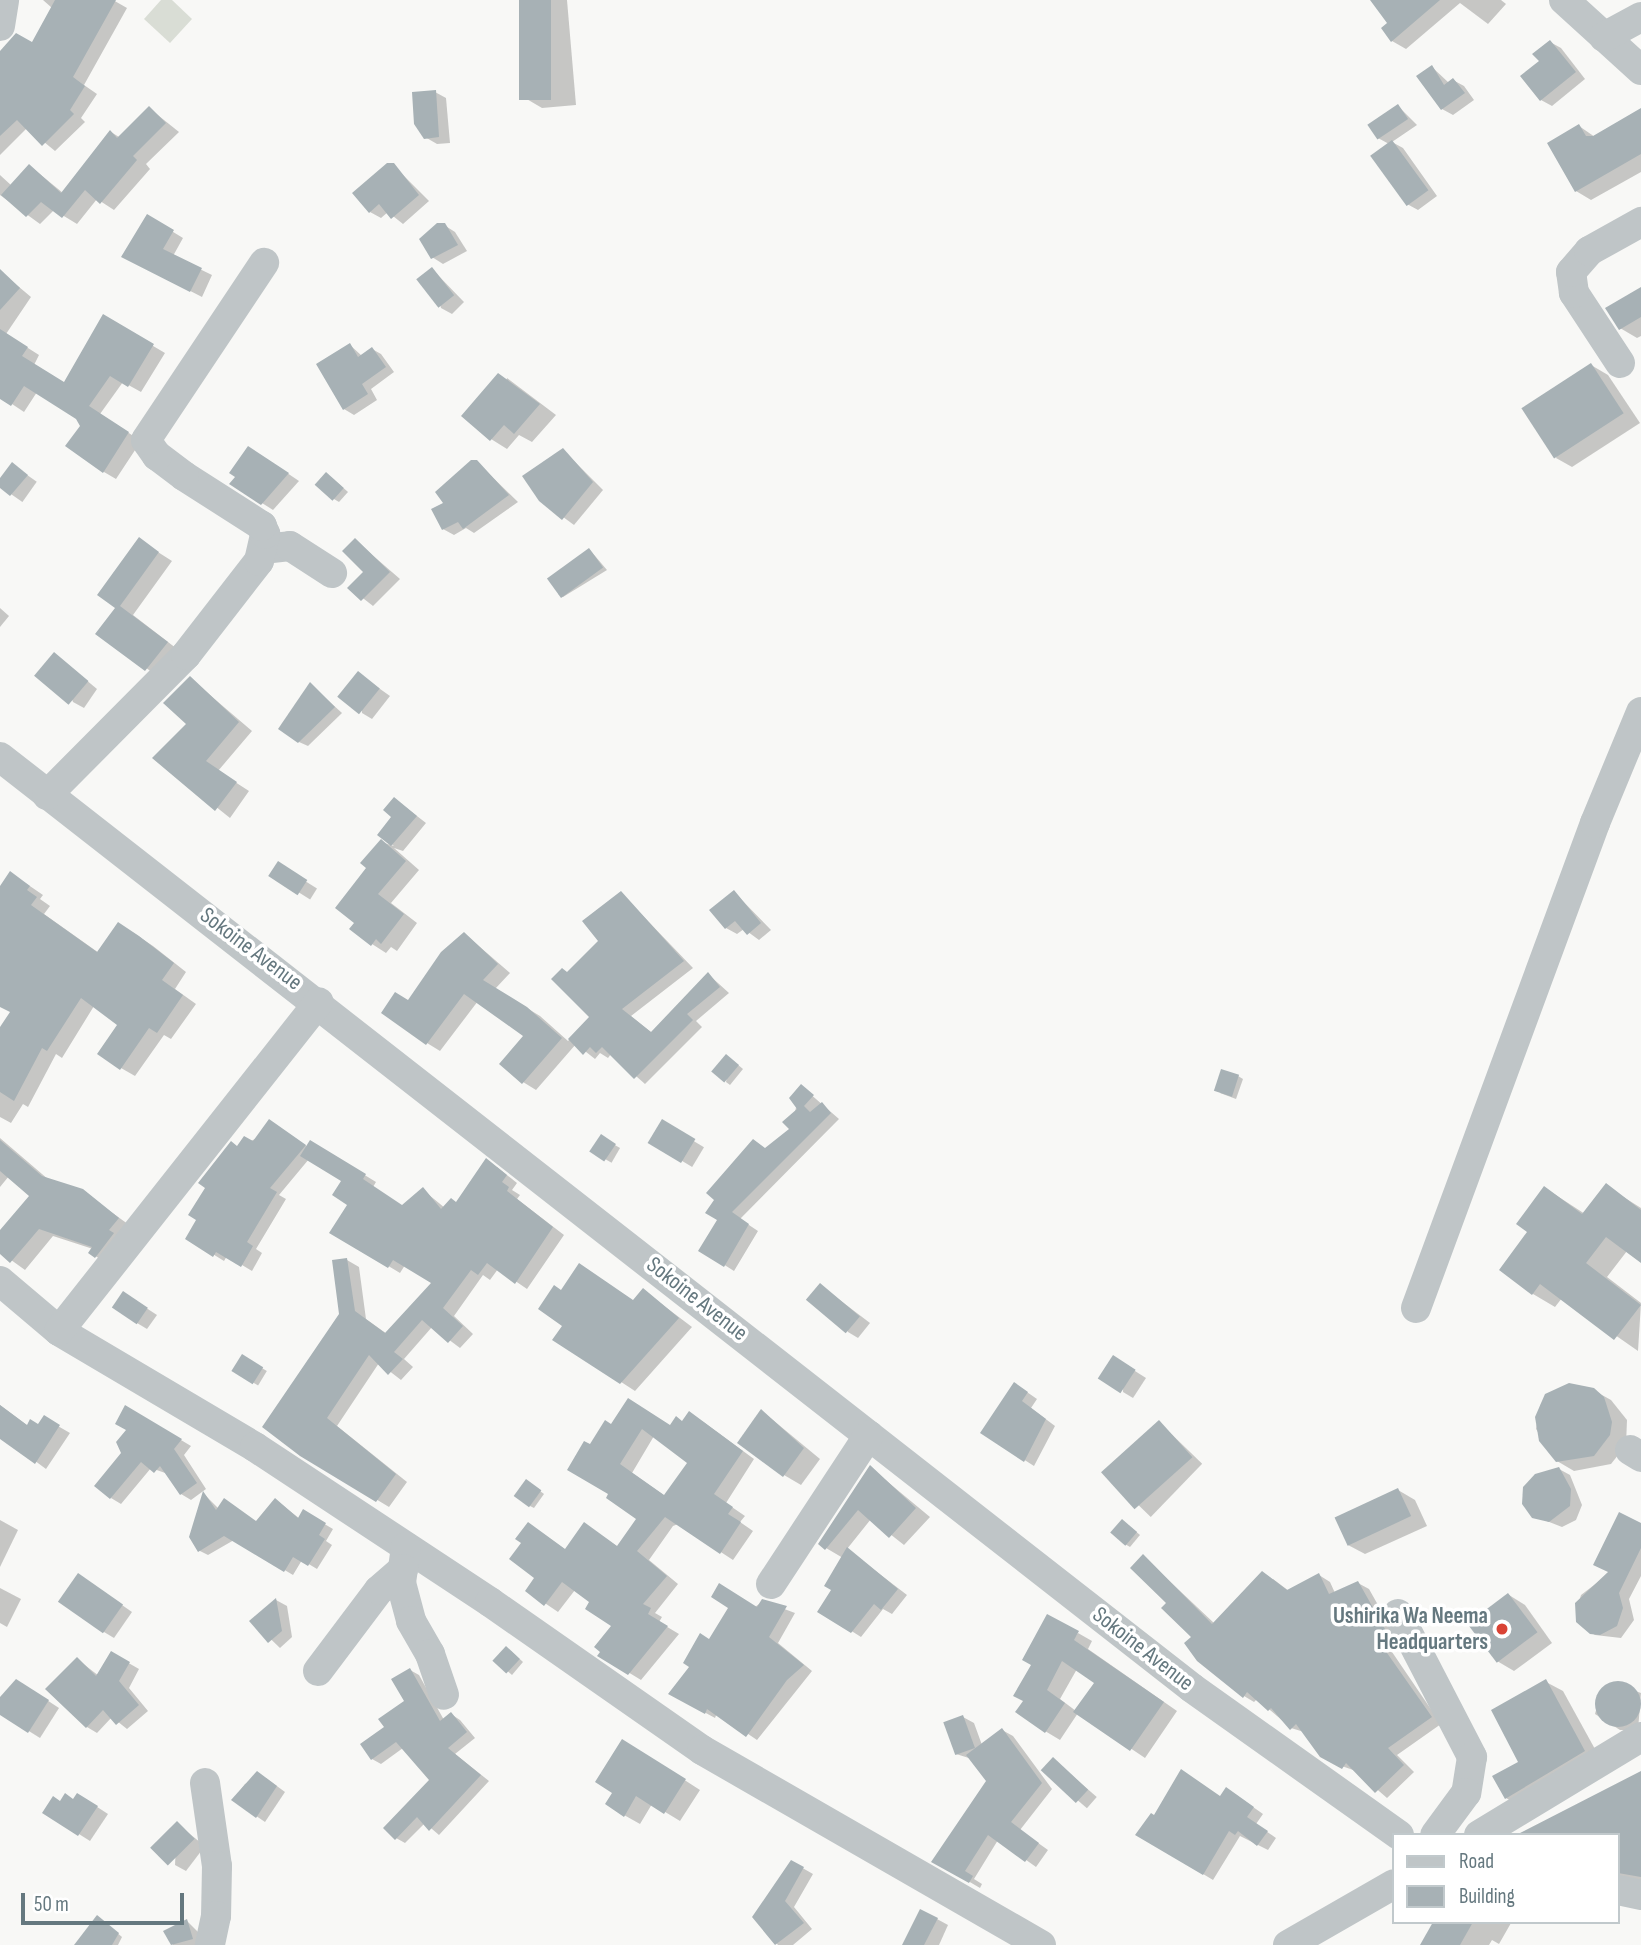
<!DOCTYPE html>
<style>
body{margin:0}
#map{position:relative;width:1641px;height:1945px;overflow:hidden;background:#f8f8f6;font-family:"Sofia Sans Condensed",sans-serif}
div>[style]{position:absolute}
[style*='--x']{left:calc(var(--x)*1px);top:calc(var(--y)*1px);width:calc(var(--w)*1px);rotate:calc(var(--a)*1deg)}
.green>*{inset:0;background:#d9ddd5}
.shadow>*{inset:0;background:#0003;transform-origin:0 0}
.building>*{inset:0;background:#a7b1b5;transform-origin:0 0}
.round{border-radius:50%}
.minor>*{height:30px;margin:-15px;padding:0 15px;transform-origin:15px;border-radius:15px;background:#bfc5c7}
.dots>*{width:19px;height:19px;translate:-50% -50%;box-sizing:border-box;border:4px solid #fff;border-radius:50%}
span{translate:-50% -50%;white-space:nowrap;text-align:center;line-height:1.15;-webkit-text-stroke:7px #fff;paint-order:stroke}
.street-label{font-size:23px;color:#65787f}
.poi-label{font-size:23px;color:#65787f;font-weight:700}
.right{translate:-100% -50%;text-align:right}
.legend{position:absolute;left:1392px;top:1833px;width:228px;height:91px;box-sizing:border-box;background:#fff;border:2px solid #c1c9cc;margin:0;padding:9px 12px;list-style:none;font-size:21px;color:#65787f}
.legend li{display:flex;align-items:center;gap:14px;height:35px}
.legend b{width:35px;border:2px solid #c1c9cc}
.scale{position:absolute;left:21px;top:1893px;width:163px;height:32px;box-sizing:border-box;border:4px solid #65787f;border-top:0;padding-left:9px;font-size:21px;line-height:24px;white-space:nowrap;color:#65787f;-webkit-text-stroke:5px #fff;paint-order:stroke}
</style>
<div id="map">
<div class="green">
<div style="clip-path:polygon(161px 0,172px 0,192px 19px,170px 43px,144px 19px)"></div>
</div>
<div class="shadow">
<div style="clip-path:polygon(43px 0,113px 0,127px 8px,84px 85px,97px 94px,81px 118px,85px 122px,55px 151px,27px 128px,0 155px,0 67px,33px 44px,52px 8px)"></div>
<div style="clip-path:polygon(521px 0,567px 0,576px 105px,542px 108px,525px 98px)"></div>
<div style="clip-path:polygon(1372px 0,1501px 0,1506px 4px,1488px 24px,1460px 3px,1406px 49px,1392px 41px,1390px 24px)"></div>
<div style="clip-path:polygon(1550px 42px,1561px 48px,1585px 79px,1552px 106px,1541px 100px)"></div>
<div style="clip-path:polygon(1432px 67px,1449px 83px,1453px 80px,1464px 86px,1474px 100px,1453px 115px,1442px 109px)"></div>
<div style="clip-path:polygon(435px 92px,446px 98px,450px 143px,437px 144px,425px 137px)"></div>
<div style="clip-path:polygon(1398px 106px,1417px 125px,1392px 142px,1403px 148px,1437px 196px,1418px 210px,1407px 204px,1389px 144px,1378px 138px)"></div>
<div style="clip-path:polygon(149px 108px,179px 132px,146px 164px,150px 169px,114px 210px,97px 199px,77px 224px,54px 210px,40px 224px,0 195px,0 175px,12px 186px,30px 166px,63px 193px,111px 132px,119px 137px)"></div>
<div style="clip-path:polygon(1641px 115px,1641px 172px,1591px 200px,1576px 191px,1579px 126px,1595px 137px)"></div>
<div style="clip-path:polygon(393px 165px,429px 201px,403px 224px,388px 212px,381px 218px,370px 212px)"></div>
<div style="clip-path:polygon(147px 216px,183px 238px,173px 256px,212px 275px,202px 297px,134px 262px)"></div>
<div style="clip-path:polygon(444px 225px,455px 232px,467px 251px,443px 264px,432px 257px)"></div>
<div style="clip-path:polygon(432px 269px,464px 302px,452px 314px,441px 308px)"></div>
<div style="clip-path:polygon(0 271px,31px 297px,6px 334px,39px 355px,34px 365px,65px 384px,104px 317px,165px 353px,141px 392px,123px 382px,100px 414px,141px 441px,116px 479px,104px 472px,77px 417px,37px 392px,24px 412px,0 396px)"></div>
<div style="clip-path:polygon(1641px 289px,1641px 336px,1637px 338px,1620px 328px)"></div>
<div style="clip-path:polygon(350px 345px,362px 356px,372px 349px,381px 354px,394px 372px,371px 389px,377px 400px,354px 415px,344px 409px)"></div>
<div style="clip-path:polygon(1591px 365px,1608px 375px,1640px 423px,1572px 467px,1556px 458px)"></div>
<div style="clip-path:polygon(507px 378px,556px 415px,532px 442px,519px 435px,507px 449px,491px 439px)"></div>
<div style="clip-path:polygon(563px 450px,603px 490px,574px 525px,540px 500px)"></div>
<div style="clip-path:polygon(259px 454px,299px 481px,273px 510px,262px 503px)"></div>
<div style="clip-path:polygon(477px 462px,518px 502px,474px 533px,466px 528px,454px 535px,443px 529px,446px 504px)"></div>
<div style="left:13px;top:465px;width:29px;height:25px;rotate:35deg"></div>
<div style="clip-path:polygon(331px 477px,348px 492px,339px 502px,334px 499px)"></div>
<div style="clip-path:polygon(139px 540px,172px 561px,133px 615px,181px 652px,160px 678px,98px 633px,117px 608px)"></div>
<div style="clip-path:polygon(355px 540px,400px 579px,373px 606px,350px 588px,366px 572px)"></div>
<div style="clip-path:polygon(590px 550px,607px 570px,563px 597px,558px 594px)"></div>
<div style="clip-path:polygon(0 608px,9px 616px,0 627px)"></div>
<div style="clip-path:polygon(55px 654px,97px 689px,84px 708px,73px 702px)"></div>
<div style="clip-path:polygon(359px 674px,390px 696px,372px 719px,362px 713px)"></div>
<div style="clip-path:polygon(190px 678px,252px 731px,218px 771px,249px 791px,230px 818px,155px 758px,188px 724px)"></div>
<div style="clip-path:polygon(310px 684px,342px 713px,308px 746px,299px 742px)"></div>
<div style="clip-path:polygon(395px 799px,426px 823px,403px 851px,394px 848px,419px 870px,391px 903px,417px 923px,397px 951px,391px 947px,386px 953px,372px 944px,357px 923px,368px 868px,381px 842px,394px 846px,379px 834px,394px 817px)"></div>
<div style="left:278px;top:864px;width:46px;height:13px;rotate:32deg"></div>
<div style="clip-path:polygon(24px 882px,43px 895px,40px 899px,50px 906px,44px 914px,99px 953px,132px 932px,153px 946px,186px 972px,175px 989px,196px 1004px,171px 1039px,164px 1035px,135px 1076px,121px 1068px,120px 1024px,94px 1006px,62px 1058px,56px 1054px,28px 1107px,23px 1104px,11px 1123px,0 1117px,0 1031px,12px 1012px,0 1005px,0 889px)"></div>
<div style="clip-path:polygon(734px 892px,771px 930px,759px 940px,744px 929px,737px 934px,726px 928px)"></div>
<div style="clip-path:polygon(621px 893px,693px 968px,631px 1016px,652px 1033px,708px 974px,729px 993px,696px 1021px,702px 1027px,645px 1084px,611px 1054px,608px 1058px,600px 1053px,595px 1059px,576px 1044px,536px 1090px,523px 1082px,526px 1035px,478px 1001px,440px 1051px,427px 1043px,409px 1002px,465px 934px,510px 973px,495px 989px,540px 1016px,568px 1041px,592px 1017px,568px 973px,600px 941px)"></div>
<div style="clip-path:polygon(731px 1059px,743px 1069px,730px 1085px,726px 1082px)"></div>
<div style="clip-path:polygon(1238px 1076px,1243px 1079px,1236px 1099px,1220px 1093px)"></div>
<div style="clip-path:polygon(801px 1086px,839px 1119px,740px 1219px,758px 1231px,734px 1271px,701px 1250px,766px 1150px,791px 1129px)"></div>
<div style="left:662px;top:1122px;width:49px;height:23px;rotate:31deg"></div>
<div style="clip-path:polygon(279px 1127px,308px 1147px,311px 1142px,376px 1182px,373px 1187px,403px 1207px,423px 1190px,445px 1208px,457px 1203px,497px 1167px,517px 1183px,512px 1190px,520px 1195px,517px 1199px,564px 1235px,527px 1289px,498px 1269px,490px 1280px,483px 1275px,454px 1316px,473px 1334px,460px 1348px,432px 1327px,404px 1359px,413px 1367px,401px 1380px,379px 1363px,337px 1426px,407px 1482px,389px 1507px,301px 1454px,340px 1315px,347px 1260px,359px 1267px,366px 1319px,387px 1334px,434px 1282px,405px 1265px,400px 1273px,332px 1232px,349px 1205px,344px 1181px,309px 1159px,279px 1195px,286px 1199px,256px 1249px,262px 1253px,252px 1271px,227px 1256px,224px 1261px,187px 1238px,239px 1147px)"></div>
<div style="left:601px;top:1137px;width:22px;height:17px;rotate:30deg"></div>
<div style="clip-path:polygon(0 1138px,49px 1180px,82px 1191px,132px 1227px,109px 1264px,90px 1253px,93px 1249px,53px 1236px,25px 1270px,0 1252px,0 1233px,31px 1195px,9px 1176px,0 1187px)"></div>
<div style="clip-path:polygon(1606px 1186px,1641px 1208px,1641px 1261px,1627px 1251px,1607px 1277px,1641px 1303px,1638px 1351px,1562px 1298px,1555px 1307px,1533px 1294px,1530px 1232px,1545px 1188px,1585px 1214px)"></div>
<div style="clip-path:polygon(820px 1285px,870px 1323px,858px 1338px,848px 1332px)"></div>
<div style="clip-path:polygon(643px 1290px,692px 1327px,635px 1391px,555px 1339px,565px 1325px,562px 1291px,634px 1301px)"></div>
<div style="clip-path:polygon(134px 1300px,157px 1315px,147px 1329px,137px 1323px)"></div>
<div style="left:242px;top:1356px;width:29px;height:17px;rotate:31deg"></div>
<div style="clip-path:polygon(1124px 1364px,1146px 1378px,1133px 1398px,1123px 1392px)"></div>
<div style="clip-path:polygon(1024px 1390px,1037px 1399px,1031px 1408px,1055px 1426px,1034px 1466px,982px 1433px)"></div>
<div style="clip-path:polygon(1593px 1390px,1611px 1400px,1627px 1420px,1626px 1445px,1611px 1464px,1574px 1471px,1557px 1461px,1536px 1429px,1540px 1406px,1546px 1396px)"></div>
<div style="clip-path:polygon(0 1405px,28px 1426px,39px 1426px,44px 1418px,70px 1433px,46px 1469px,0 1435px)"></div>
<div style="clip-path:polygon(126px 1407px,191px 1446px,184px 1455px,206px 1489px,191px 1500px,181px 1494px,168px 1474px,151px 1468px,121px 1504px,111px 1498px,129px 1429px)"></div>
<div style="clip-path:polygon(762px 1411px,820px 1459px,801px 1485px,784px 1475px)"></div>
<div style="clip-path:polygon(evenodd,702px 1421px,754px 1459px,726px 1503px,745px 1516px,740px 1522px,753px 1531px,733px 1560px,678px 1524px,673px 1526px,649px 1560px,678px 1584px,655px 1613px,662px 1617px,659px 1622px,679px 1634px,641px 1680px,600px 1655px,614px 1625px,591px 1602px,575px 1590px,558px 1612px,527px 1591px,536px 1578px,523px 1543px,529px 1524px,566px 1550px,585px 1524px,618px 1547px,639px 1519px,610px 1494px,590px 1447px,612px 1426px,670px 1427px,702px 1421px,654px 1436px,689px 1462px,665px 1496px,632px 1473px,654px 1436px)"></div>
<div style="left:1159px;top:1422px;width:60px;height:74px;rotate:44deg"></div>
<div style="clip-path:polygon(871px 1468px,930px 1517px,904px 1545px,871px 1519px,847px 1549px,907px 1595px,892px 1614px,883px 1609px,861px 1637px,820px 1611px,833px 1590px,843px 1558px,826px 1548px)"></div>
<div style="clip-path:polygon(1559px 1469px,1570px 1475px,1582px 1505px,1576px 1520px,1562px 1527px,1539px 1518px)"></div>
<div style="clip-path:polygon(531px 1484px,544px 1494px,534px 1508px,530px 1506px)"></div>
<div style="clip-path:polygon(1398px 1490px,1415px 1500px,1427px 1526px,1365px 1554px,1348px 1545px)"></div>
<div style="clip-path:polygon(204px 1494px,219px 1509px,256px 1522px,276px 1500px,300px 1519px,304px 1512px,333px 1529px,326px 1541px,332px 1545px,317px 1569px,302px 1560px,293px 1575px,234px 1540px,208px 1555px,200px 1551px)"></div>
<div style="clip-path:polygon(0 1520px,18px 1530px,0 1567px)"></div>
<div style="clip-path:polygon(1127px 1524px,1140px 1535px,1130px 1547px,1125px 1544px)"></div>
<div style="clip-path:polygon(1641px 1525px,1641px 1576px,1629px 1599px,1634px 1620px,1621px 1638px,1595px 1635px,1584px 1628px,1576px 1612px,1581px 1595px,1611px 1572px)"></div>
<div style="clip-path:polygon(1143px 1556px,1215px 1624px,1273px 1579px,1289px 1591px,1319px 1575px,1330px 1582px,1335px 1593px,1358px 1583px,1369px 1589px,1400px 1644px,1390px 1649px,1441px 1724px,1397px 1755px,1414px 1772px,1387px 1798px,1356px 1771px,1333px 1763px,1304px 1732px,1291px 1728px,1257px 1699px,1254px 1702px,1244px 1696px,1168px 1603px)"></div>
<div style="clip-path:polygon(89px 1582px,132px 1612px,114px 1638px,104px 1632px)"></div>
<div style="clip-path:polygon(0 1588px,21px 1599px,7px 1627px,0 1623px)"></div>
<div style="clip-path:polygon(1509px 1595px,1525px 1605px,1552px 1643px,1514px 1671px,1497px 1661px)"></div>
<div style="clip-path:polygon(276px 1600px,287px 1606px,292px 1637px,280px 1648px,252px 1621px)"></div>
<div style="clip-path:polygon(763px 1601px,795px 1613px,778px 1643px,812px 1671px,757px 1740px,717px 1713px,715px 1718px,671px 1694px,710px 1641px)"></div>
<div style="clip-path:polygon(evenodd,1078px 1633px,1092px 1641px,1088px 1649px,1177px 1711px,1145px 1758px,1078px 1713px,1060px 1740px,1045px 1731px,1025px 1701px,1078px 1633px,1077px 1669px,1097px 1682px,1076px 1711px,1060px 1699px,1077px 1669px)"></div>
<div style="clip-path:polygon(511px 1651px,523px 1662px,512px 1675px,495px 1660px)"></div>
<div style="clip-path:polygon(111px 1653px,139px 1669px,129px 1688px,148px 1711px,127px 1729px,112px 1717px,97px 1733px,87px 1727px,77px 1659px,99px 1676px)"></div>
<div style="clip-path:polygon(410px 1670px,419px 1675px,444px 1720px,451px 1714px,460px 1720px,475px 1738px,455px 1754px,489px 1781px,439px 1835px,425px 1823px,405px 1843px,396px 1838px,431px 1780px,403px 1748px,381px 1764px,372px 1759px,386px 1728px,406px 1701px)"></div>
<div style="clip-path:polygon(1546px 1682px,1563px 1691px,1601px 1760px,1523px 1808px,1506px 1798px)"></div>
<div style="clip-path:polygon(1613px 1683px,1641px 1693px,1638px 1730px,1620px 1730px,1595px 1714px,1601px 1691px)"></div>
<div style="clip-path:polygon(27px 1687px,59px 1708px,40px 1738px,0 1713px,0 1702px)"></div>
<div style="clip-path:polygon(963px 1717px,974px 1723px,982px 1745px,1002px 1730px,1013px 1736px,1052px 1789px,1020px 1830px,1048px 1850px,1036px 1867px,998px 1840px,974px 1879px,982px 1884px,980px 1888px,934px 1861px,988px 1781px,972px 1759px,956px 1754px)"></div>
<div style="clip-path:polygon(638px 1750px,700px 1790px,680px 1821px,652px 1804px,640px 1824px,624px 1815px,614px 1792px)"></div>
<div style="left:1053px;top:1759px;width:58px;height:15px;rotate:41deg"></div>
<div style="clip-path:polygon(266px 1778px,285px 1792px,265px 1822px,233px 1800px,245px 1784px)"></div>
<div style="clip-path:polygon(1641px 1781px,1641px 1882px,1618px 1888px,1618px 1835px)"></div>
<div style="clip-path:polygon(1236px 1795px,1263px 1814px,1256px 1824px,1276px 1838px,1268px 1850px,1240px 1836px,1213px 1880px,1137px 1834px,1155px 1817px)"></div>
<div style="clip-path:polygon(88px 1801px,108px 1814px,90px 1841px,44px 1812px,61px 1803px)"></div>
<div style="clip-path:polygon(177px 1824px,205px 1846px,186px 1871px,175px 1865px)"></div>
<div style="clip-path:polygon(792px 1862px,813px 1874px,794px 1907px,812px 1929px,793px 1945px,778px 1945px,754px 1917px)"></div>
<div style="clip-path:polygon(937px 1919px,948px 1925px,939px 1945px,904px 1945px)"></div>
<div style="clip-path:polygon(102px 1920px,122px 1937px,118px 1945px,88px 1945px)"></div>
<div style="clip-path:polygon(187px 1921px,205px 1939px,201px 1945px,173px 1945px,166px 1932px)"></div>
<div style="clip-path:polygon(1435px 1922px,1511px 1922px,1511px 1923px,1499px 1944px,1492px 1940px,1489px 1945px,1422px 1945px)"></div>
</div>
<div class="building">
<div style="clip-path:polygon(55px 0,116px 0,73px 77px,85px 86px,70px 110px,74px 114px,42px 146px,17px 120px,0 136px,0 51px,16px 33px,32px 42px)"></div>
<div style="left:519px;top:0;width:32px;height:100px"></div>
<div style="clip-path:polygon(1370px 0,1440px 0,1391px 42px,1381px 28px,1387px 23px)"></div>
<div style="clip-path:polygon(1550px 40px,1576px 72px,1540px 101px,1520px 76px,1539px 61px,1532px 54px)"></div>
<div style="clip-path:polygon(1432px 65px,1444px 85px,1453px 78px,1465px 93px,1441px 110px,1416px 76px)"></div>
<div style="clip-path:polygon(436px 90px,439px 137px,424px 139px,414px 124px,412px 92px)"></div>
<div style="left:1398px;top:104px;width:18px;height:37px;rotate:56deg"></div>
<div style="clip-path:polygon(149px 106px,166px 123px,133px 156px,137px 160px,100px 204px,85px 190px,62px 218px,41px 202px,26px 217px,1px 195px,29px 164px,61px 193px,110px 130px,117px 138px)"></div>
<div style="clip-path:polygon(1641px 108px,1641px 154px,1575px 192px,1547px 143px,1579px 124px,1586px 136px,1593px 136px)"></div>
<div style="left:1392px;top:140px;width:62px;height:27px;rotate:54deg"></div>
<div style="clip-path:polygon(387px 163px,394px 163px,419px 195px,391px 219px,379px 204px,369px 213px,352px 193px)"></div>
<div style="clip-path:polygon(147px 214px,174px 230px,163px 249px,202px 268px,190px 292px,121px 257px)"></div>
<div style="clip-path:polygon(437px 223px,445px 223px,458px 245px,431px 259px,419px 239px)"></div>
<div style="left:432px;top:267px;width:36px;height:20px;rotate:52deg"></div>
<div style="clip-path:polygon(0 269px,20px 288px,0 310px)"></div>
<div style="clip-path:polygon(1641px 287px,1641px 317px,1619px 330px,1605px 308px)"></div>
<div style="clip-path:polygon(103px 314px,154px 344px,128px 387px,110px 376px,89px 406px,129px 432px,103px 473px,65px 446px,80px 426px,76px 419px,24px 386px,11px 406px,0 399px,0 329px,28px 347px,22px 356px,64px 382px)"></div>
<div style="clip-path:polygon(350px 343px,358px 357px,372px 347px,386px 367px,362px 384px,368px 394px,343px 410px,316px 364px)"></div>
<div style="left:1591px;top:363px;width:60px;height:83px;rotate:57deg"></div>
<div style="clip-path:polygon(498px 373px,540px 404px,514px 434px,504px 425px,490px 441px,461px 416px)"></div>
<div style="clip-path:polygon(248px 446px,289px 473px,261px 505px,229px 484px,235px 477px,229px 473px)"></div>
<div style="clip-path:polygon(563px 448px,593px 482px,562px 520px,539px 501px,522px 476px)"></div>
<div style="clip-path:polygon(471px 460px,477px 460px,509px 495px,463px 529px,458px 522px,442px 530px,431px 509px,443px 503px,435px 492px)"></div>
<div style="clip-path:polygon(12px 462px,28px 475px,10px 496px,0 488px,0 478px)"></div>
<div style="left:326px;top:472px;width:24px;height:17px;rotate:42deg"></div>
<div style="clip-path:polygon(139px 537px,159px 552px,120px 606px,168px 642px,145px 671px,95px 634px,115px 608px,97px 595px)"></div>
<div style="clip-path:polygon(355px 538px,390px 572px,361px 601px,347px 588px,363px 572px,342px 551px)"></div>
<div style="left:589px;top:548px;width:24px;height:52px;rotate:54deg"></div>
<div style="left:54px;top:652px;width:45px;height:31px;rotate:40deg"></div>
<div style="left:358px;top:671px;width:28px;height:33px;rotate:39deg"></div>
<div style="clip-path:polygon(190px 676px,239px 722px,206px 761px,237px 782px,215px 811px,152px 758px,186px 724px,163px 703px)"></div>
<div style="clip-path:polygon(310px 682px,335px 707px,298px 743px,278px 729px)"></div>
<div style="clip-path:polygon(394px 797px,417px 816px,391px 846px,377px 835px,391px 817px,383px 810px)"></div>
<div style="clip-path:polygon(381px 839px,406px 861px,378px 894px,404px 914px,381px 944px,376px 939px,371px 946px,349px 929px,354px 923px,335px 908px,366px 868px,360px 863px)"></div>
<div style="left:278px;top:861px;width:35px;height:18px;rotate:33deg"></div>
<div style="clip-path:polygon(10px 871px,30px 886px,27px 890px,37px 897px,31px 905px,97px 952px,118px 922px,139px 936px,174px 963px,162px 980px,183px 995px,157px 1033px,149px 1028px,120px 1070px,97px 1054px,117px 1025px,81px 998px,47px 1051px,42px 1048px,14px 1101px,0 1092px,0 1027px,10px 1012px,0 1007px,0 886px)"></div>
<div style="clip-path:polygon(734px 890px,761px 923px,747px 935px,735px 921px,725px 929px,709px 910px)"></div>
<div style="clip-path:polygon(621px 891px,684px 961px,622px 1009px,651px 1032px,708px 972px,720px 987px,687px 1014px,693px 1020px,634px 1079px,602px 1047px,596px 1053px,590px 1047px,583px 1055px,568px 1039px,589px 1017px,551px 979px,562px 968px,567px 972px,598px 941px,582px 921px)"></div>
<div style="clip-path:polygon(464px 932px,498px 964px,483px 980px,527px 1007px,562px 1038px,522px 1084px,499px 1064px,523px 1036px,464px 994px,426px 1045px,381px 1013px,395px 992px,408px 1000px,441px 952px)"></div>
<div style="left:726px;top:1054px;width:17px;height:23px;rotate:40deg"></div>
<div style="left:1221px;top:1069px;width:19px;height:23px;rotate:18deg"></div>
<div style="clip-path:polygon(801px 1084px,814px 1095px,804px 1106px,810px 1112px,822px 1102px,831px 1113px,732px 1212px,749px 1224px,724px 1267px,698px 1251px,717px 1220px,705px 1213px,714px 1200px,706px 1193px,753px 1139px,765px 1148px,789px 1129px,782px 1122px,797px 1109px,789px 1098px)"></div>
<div style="clip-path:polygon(269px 1119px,306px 1145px,270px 1188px,277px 1192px,247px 1242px,253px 1246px,241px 1267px,216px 1252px,213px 1257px,185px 1239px,196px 1220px,188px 1215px,205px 1188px,198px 1183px,231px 1141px,237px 1146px,244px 1136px,253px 1141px)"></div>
<div style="left:662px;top:1119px;width:39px;height:28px;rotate:31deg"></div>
<div style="left:601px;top:1134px;width:18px;height:21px;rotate:34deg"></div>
<div style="clip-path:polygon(0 1140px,42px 1176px,83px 1189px,119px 1218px,109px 1230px,114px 1233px,95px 1258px,88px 1253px,92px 1247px,39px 1229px,10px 1263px,0 1254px,0 1230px,29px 1196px,0 1171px)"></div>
<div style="clip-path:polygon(310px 1140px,366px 1174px,363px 1179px,402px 1205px,423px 1187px,441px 1209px,451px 1198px,456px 1202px,486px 1158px,507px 1175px,502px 1182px,509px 1187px,507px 1191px,553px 1227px,515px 1284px,487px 1263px,478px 1275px,471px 1270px,443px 1308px,463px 1326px,448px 1343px,422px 1320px,394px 1352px,403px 1359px,388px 1375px,369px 1355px,327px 1418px,396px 1474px,376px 1502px,300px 1456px,262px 1427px,339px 1314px,332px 1260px,347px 1258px,355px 1311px,385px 1333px,431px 1283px,393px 1260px,388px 1268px,329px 1233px,347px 1205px,332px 1195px,341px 1181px,300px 1156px)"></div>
<div style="clip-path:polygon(1606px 1183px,1641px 1210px,1641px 1263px,1606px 1237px,1586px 1263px,1641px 1305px,1614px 1340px,1540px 1284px,1532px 1295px,1499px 1270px,1527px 1232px,1516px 1224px,1544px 1186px,1582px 1214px)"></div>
<div style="clip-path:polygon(579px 1263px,633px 1300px,643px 1288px,679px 1318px,620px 1384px,552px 1340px,562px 1326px,538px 1309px,554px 1285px,561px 1290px)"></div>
<div style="left:820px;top:1283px;width:52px;height:22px;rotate:40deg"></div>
<div style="left:123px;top:1291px;width:30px;height:20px;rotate:34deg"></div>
<div style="left:242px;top:1354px;width:25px;height:20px;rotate:32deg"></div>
<div style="left:1113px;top:1355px;width:27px;height:28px;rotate:33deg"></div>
<div style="clip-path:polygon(1014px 1382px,1028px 1392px,1022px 1401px,1046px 1419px,1024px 1462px,980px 1433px)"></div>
<div style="clip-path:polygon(1569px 1383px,1594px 1388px,1604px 1397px,1612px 1422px,1610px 1435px,1594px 1456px,1556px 1462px,1539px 1441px,1535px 1417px,1545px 1394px)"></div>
<div style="clip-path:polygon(evenodd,628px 1398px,670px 1425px,676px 1416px,682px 1421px,689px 1411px,743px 1451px,714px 1494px,733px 1507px,728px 1514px,741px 1522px,720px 1554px,665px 1517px,637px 1551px,667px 1576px,643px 1604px,651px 1608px,648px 1614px,668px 1626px,628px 1675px,597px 1656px,600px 1652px,594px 1647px,611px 1626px,585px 1609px,589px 1602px,562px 1582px,544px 1606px,525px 1591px,534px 1578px,509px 1559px,521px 1543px,515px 1539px,528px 1522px,565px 1549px,584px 1522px,617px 1546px,636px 1519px,606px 1498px,608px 1494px,567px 1470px,584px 1441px,590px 1444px,605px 1420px,611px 1424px,628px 1398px,642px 1429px,687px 1463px,664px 1495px,620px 1464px,642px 1429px)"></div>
<div style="clip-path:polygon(0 1405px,27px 1425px,30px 1419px,38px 1424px,44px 1415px,60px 1425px,35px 1464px,0 1439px)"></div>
<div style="clip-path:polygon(125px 1405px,182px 1439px,174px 1449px,197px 1483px,180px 1495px,160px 1466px,154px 1473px,141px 1462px,110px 1499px,94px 1486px,121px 1453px,116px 1442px,126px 1430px,115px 1424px)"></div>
<div style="clip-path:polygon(761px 1409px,804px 1448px,783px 1477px,737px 1443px)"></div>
<div style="left:1159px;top:1420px;width:50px;height:78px;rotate:48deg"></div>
<div style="clip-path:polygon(870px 1465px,916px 1508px,889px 1538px,858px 1510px,825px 1550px,818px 1544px)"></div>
<div style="clip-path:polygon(1559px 1467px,1571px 1489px,1570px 1506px,1549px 1522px,1532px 1518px,1522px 1504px,1523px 1487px,1535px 1474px)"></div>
<div style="left:526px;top:1479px;width:19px;height:21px;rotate:36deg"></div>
<div style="left:1398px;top:1488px;width:31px;height:70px;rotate:65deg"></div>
<div style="clip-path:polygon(203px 1491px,216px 1510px,224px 1498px,256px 1521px,275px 1498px,298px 1518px,303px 1509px,326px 1523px,319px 1535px,325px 1539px,308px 1566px,293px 1557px,284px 1572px,224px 1536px,198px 1552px,189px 1537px)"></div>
<div style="clip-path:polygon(1619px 1512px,1641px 1523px,1641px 1548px,1619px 1593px,1623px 1608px,1617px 1626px,1600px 1635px,1590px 1634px,1576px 1622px,1575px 1603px,1608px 1572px,1593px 1565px)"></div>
<div style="left:1122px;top:1519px;width:20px;height:18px;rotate:41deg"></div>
<div style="clip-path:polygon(847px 1547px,898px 1589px,881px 1610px,874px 1604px,851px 1633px,817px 1612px,831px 1590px,824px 1586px)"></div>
<div style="clip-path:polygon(1143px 1554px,1212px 1624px,1262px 1571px,1287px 1590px,1319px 1573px,1329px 1594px,1358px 1581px,1390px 1638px,1380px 1643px,1432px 1717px,1388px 1748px,1404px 1765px,1375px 1793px,1346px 1763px,1342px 1769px,1320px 1757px,1296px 1724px,1290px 1730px,1271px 1708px,1268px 1711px,1247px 1692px,1243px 1698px,1197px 1661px,1184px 1643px,1191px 1637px,1161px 1608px,1166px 1603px,1130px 1568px)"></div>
<div style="left:78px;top:1573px;width:55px;height:35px;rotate:35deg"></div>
<div style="clip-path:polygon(719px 1583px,757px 1607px,762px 1599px,787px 1606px,769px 1637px,804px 1665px,787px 1680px,746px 1737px,707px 1709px,705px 1714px,668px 1694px,689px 1667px,683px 1663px,700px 1633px,709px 1639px,728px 1608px,711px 1597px)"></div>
<div style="left:1508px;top:1593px;width:49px;height:51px;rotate:53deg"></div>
<div style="clip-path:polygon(276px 1598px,282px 1631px,268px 1643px,249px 1621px)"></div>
<div style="clip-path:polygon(1047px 1614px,1079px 1631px,1074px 1640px,1164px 1702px,1130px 1751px,1073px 1712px,1094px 1683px,1062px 1661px,1047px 1690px,1065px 1703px,1045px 1733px,1015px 1712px,1023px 1701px,1013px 1696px,1031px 1665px,1022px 1660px)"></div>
<div style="left:506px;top:1646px;width:19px;height:20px;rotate:43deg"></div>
<div style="clip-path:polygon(111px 1651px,130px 1662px,119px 1681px,139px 1705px,116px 1725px,103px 1710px,86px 1728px,45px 1689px,77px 1657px,96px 1676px)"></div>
<div style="clip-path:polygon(410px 1668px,440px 1721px,451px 1712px,467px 1732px,448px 1748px,481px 1775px,429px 1831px,417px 1817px,395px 1840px,383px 1828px,429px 1780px,396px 1742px,371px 1760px,360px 1744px,384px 1727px,378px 1719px,404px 1701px,391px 1679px)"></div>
<div style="clip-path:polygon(16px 1679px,49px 1700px,28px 1733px,0 1715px,0 1697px)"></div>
<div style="clip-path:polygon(1546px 1679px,1585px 1751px,1505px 1799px,1492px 1776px,1518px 1762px,1491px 1710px)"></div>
<div class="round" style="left:1595px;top:1681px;width:46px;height:46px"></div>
<div style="left:963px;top:1715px;width:35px;height:21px;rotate:70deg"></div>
<div style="clip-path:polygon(1002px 1728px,1042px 1783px,1011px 1822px,1039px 1843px,1025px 1862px,988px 1835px,965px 1871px,973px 1876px,969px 1883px,931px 1862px,986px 1781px,966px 1755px)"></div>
<div style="clip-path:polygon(622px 1739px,686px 1779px,664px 1814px,636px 1796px,624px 1817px,605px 1804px,612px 1793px,595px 1782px)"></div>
<div style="left:1053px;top:1757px;width:48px;height:18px;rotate:43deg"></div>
<div style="clip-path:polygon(1181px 1769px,1220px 1796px,1226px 1787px,1254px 1807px,1247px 1817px,1268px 1831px,1257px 1846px,1238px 1831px,1235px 1835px,1229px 1831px,1203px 1875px,1135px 1835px,1151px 1813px,1154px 1815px)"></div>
<div style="clip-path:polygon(257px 1771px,277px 1786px,256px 1818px,231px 1800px)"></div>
<div style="clip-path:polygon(1641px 1771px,1641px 1877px,1618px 1873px,1618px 1835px,1516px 1835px)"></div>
<div style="clip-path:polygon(65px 1793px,73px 1799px,77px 1793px,98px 1806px,78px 1836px,42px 1813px,53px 1796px,60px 1801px)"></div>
<div style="left:177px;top:1821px;width:25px;height:38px;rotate:45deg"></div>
<div style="clip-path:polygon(791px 1860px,804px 1867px,785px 1901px,804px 1923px,775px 1945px,752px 1917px)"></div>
<div style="clip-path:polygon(920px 1909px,938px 1918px,924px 1945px,902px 1945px)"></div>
<div style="clip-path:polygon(97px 1915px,119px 1933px,112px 1945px,74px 1945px)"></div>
<div style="clip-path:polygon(187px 1919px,193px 1939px,171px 1945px,163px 1931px)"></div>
<div style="clip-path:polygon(1433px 1922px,1473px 1922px,1460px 1945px,1420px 1945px)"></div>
</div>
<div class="minor">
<div style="--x:1564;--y:0;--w:104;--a:42.3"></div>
<div style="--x:0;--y:26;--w:26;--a:-81"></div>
<div style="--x:1604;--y:37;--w:42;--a:-28.4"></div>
<div style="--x:1620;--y:363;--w:84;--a:-123.3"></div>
<div style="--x:1574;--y:293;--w:21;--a:-98"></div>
<div style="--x:1571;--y:272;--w:28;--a:-49"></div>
<div style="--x:1589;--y:251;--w:60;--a:-29.1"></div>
<div style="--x:263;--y:549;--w:27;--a:-6"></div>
<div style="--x:290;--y:546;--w:50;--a:32.7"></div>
<div style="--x:0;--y:757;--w:1512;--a:37.99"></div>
<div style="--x:1192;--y:1688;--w:254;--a:35.4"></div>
<div style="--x:47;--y:795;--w:197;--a:-45.2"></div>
<div style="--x:186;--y:655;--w:119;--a:-52.2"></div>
<div style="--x:259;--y:561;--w:28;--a:-77"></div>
<div style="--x:265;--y:534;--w:9;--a:-111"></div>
<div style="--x:262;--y:526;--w:93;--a:-147.3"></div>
<div style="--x:184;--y:476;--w:34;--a:-143"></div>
<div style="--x:157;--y:456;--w:19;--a:-125"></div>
<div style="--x:146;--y:440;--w:213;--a:-56.3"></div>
<div style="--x:0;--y:1281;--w:77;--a:40.3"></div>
<div style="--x:59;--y:1331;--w:228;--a:30.6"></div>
<div style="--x:255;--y:1447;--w:282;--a:33.4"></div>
<div style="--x:490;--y:1602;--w:259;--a:34.9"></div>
<div style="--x:702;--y:1750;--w:391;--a:29.9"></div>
<div style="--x:1416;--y:1308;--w:517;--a:-69.74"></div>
<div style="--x:1595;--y:823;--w:120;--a:-67.5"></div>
<div style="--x:59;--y:1331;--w:419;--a:-51.7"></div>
<div style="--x:1630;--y:1450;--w:13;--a:32"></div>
<div style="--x:406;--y:1547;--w:36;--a:98"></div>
<div style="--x:401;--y:1583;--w:39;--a:75"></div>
<div style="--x:411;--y:1621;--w:38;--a:60"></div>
<div style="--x:430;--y:1654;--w:43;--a:71.1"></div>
<div style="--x:771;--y:1584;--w:178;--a:-56.7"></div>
<div style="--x:1398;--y:1614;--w:161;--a:62.6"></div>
<div style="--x:1472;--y:1757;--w:36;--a:99"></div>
<div style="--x:1466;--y:1793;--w:52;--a:126.4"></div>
<div style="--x:318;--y:1671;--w:101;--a:-53"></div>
<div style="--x:379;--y:1590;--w:32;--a:-41"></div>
<div style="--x:205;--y:1783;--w:84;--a:81.8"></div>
<div style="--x:217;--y:1866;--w:50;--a:91.1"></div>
<div style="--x:216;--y:1916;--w:30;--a:102"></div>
<div style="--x:1479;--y:1835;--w:189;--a:-31.2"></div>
<div style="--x:1618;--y:1890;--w:24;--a:12"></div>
<div style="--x:1288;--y:1945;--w:122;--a:-29.9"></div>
</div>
<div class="dots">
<div style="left:1502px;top:1629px;background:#d94335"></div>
</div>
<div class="street-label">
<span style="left:251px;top:949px;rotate:37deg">Sokoine Avenue</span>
<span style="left:697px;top:1299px;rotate:38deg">Sokoine Avenue</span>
<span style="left:1143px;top:1649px;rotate:38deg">Sokoine Avenue</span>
</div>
<div class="poi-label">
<span class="right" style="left:1488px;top:1629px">Ushirika Wa Neema<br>Headquarters</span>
</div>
<ul class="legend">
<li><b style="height:9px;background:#bfc5c7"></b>Road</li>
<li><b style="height:19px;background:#a7b1b5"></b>Building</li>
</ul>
<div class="scale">50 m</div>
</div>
